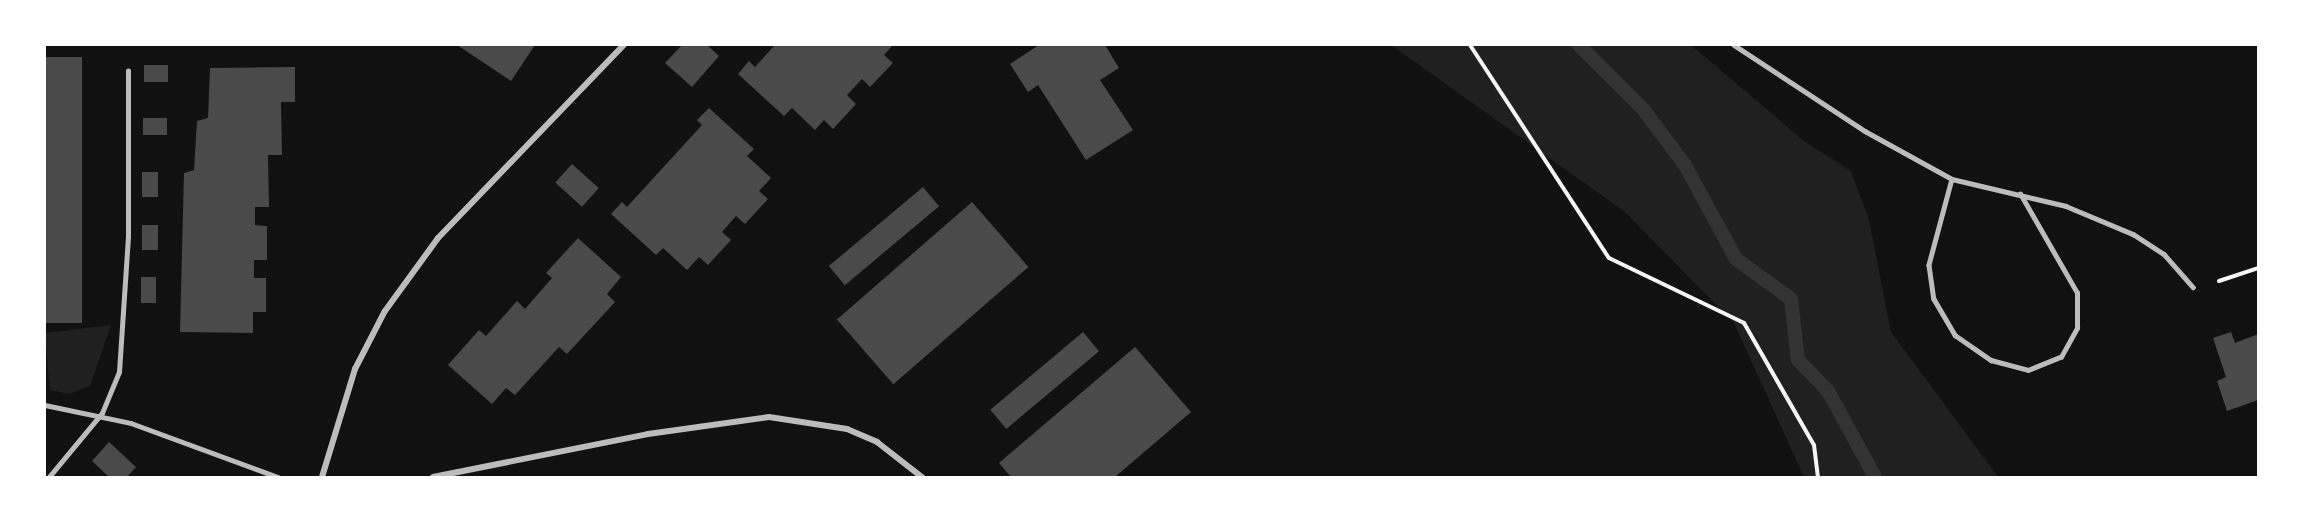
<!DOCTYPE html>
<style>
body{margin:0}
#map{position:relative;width:2303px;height:522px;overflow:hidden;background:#111;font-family:Rubik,sans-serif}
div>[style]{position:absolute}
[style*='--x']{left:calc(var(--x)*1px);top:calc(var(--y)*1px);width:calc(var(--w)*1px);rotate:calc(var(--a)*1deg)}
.green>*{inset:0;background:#202020}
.stream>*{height:14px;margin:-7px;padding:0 7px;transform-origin:7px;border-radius:7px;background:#333}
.building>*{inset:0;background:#4a4a4a;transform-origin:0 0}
.path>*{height:4px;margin:-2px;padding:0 2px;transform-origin:2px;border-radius:2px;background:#f5f5f5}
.service>*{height:4.5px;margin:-2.25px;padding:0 2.25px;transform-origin:2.25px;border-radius:2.25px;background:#bcbcbc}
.minor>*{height:6px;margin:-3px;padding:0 3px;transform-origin:3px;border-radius:3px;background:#bcbcbc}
span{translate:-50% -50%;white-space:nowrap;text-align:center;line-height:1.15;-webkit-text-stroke:4.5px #fff;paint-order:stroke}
.frame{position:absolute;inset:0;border:46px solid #fff;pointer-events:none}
</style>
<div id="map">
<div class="green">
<div style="clip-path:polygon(1391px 45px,1691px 45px,1804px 141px,1851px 171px,1869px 220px,1891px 332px,1998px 477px,1804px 477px,1734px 323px,1625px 212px)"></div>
<div style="clip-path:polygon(111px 325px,90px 386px,69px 394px,50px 390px,45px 333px)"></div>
</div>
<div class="stream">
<div style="--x:1579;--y:45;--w:91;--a:45"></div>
<div style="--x:1643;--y:109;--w:70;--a:53.1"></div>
<div style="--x:1685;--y:165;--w:107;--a:61.5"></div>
<div style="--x:1736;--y:259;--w:68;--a:36"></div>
<div style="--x:1791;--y:299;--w:61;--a:83.5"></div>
<div style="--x:1798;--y:360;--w:43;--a:45.9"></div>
<div style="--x:1828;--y:391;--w:98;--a:61.3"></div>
</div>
<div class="building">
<div style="clip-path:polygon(457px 45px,535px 45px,511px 81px)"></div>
<div style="clip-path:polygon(682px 45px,707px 45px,719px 56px,692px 87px,665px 63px)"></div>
<div style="clip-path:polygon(775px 45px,893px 45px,884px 55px,893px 63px,870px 87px,862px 79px,847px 95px,856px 104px,833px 129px,824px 120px,815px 130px,792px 108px,784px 116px,738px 74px,749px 61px,755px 67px)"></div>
<div style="clip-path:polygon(1039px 45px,1105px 45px,1119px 68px,1100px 80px,1133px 130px,1086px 160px,1038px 85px,1028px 92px,1010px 64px)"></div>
<div style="left:45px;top:57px;width:37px;height:266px"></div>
<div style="left:144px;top:65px;width:24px;height:17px"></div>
<div style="clip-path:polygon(295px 67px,295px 102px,281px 102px,282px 155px,268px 155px,269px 207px,255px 207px,255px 225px,267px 226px,267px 260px,254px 260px,254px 278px,266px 278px,266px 312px,253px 312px,253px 333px,180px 332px,184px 173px,194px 170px,197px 121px,208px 118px,210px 68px)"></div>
<div style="clip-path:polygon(709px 108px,754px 149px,747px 156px,771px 178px,759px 191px,768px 199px,745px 224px,736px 216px,722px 232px,731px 240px,708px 265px,699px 257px,687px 270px,663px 248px,656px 255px,611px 214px,622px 202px,627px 207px,702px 125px,697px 120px)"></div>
<div style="left:143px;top:118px;width:24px;height:17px"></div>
<div style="left:572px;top:164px;width:36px;height:25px;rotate:42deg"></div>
<div style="left:142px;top:172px;width:16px;height:25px"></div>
<div style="left:923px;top:187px;width:25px;height:123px;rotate:50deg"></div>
<div style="left:972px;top:202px;width:86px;height:179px;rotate:49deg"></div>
<div style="left:142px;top:225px;width:16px;height:25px"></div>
<div style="clip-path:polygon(578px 238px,621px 277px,607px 294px,615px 302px,567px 354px,559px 347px,515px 395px,506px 388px,492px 404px,448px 365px,479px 330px,486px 336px,517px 301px,525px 309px,552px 278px,546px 273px)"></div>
<div style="left:141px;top:277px;width:15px;height:26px"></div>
<div style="left:1083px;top:332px;width:25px;height:121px;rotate:50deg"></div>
<div style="clip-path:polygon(2231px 332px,2235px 343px,2258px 334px,2258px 400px,2227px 411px,2217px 381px,2226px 377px,2213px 338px)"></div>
<div style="clip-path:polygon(1135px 347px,1191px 412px,1115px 477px,1011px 477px,999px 463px)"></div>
<div style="clip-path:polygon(109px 442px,136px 467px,127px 477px,109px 477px,92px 461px)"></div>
</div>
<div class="path">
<div style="--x:1470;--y:45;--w:254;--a:56.9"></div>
<div style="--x:1609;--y:258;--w:150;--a:25.7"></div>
<div style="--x:1744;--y:323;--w:141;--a:60.2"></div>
<div style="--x:1814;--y:445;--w:32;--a:83"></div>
<div style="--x:2219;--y:281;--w:41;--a:-18.4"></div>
</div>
<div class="service">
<div style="--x:1734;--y:45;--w:157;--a:33.3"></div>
<div style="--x:1865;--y:131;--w:99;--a:28.9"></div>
<div style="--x:1952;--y:179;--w:117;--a:13.3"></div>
<div style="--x:2066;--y:206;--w:73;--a:22.7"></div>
<div style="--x:2133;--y:234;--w:37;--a:33"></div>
<div style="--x:2164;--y:254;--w:44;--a:48.7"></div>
<div style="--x:1952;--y:179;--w:89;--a:105"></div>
<div style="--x:1929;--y:265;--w:34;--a:82"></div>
<div style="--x:1934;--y:299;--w:42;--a:59.7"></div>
<div style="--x:1955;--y:335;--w:44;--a:34.8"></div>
<div style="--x:1991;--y:360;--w:38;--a:15"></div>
<div style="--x:2028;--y:370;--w:35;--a:-22"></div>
<div style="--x:2061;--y:357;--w:33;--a:-61"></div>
<div style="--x:2077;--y:328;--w:35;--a:-90"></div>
<div style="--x:2077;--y:293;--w:114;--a:-119.9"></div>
<div style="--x:45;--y:405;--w:88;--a:11.8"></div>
<div style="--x:131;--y:423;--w:157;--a:20.2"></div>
<div style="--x:49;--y:477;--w:83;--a:-50.4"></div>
<div style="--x:102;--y:413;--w:44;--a:-67.5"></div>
<div style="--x:119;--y:372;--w:135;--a:-86.2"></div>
<div style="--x:128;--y:237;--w:166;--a:-90"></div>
</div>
<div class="minor">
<div style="--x:322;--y:477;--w:113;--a:-73"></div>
<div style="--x:355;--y:369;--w:65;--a:-62.7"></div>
<div style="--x:385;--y:311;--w:90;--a:-54"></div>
<div style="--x:438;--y:238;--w:268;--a:-46.1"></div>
<div style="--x:433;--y:477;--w:219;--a:-11.3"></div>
<div style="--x:648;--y:434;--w:122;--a:-8"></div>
<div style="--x:769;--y:417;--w:79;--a:8.7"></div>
<div style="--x:847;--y:429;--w:33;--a:23"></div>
<div style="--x:877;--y:442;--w:57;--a:37.9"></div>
</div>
<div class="frame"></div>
</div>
